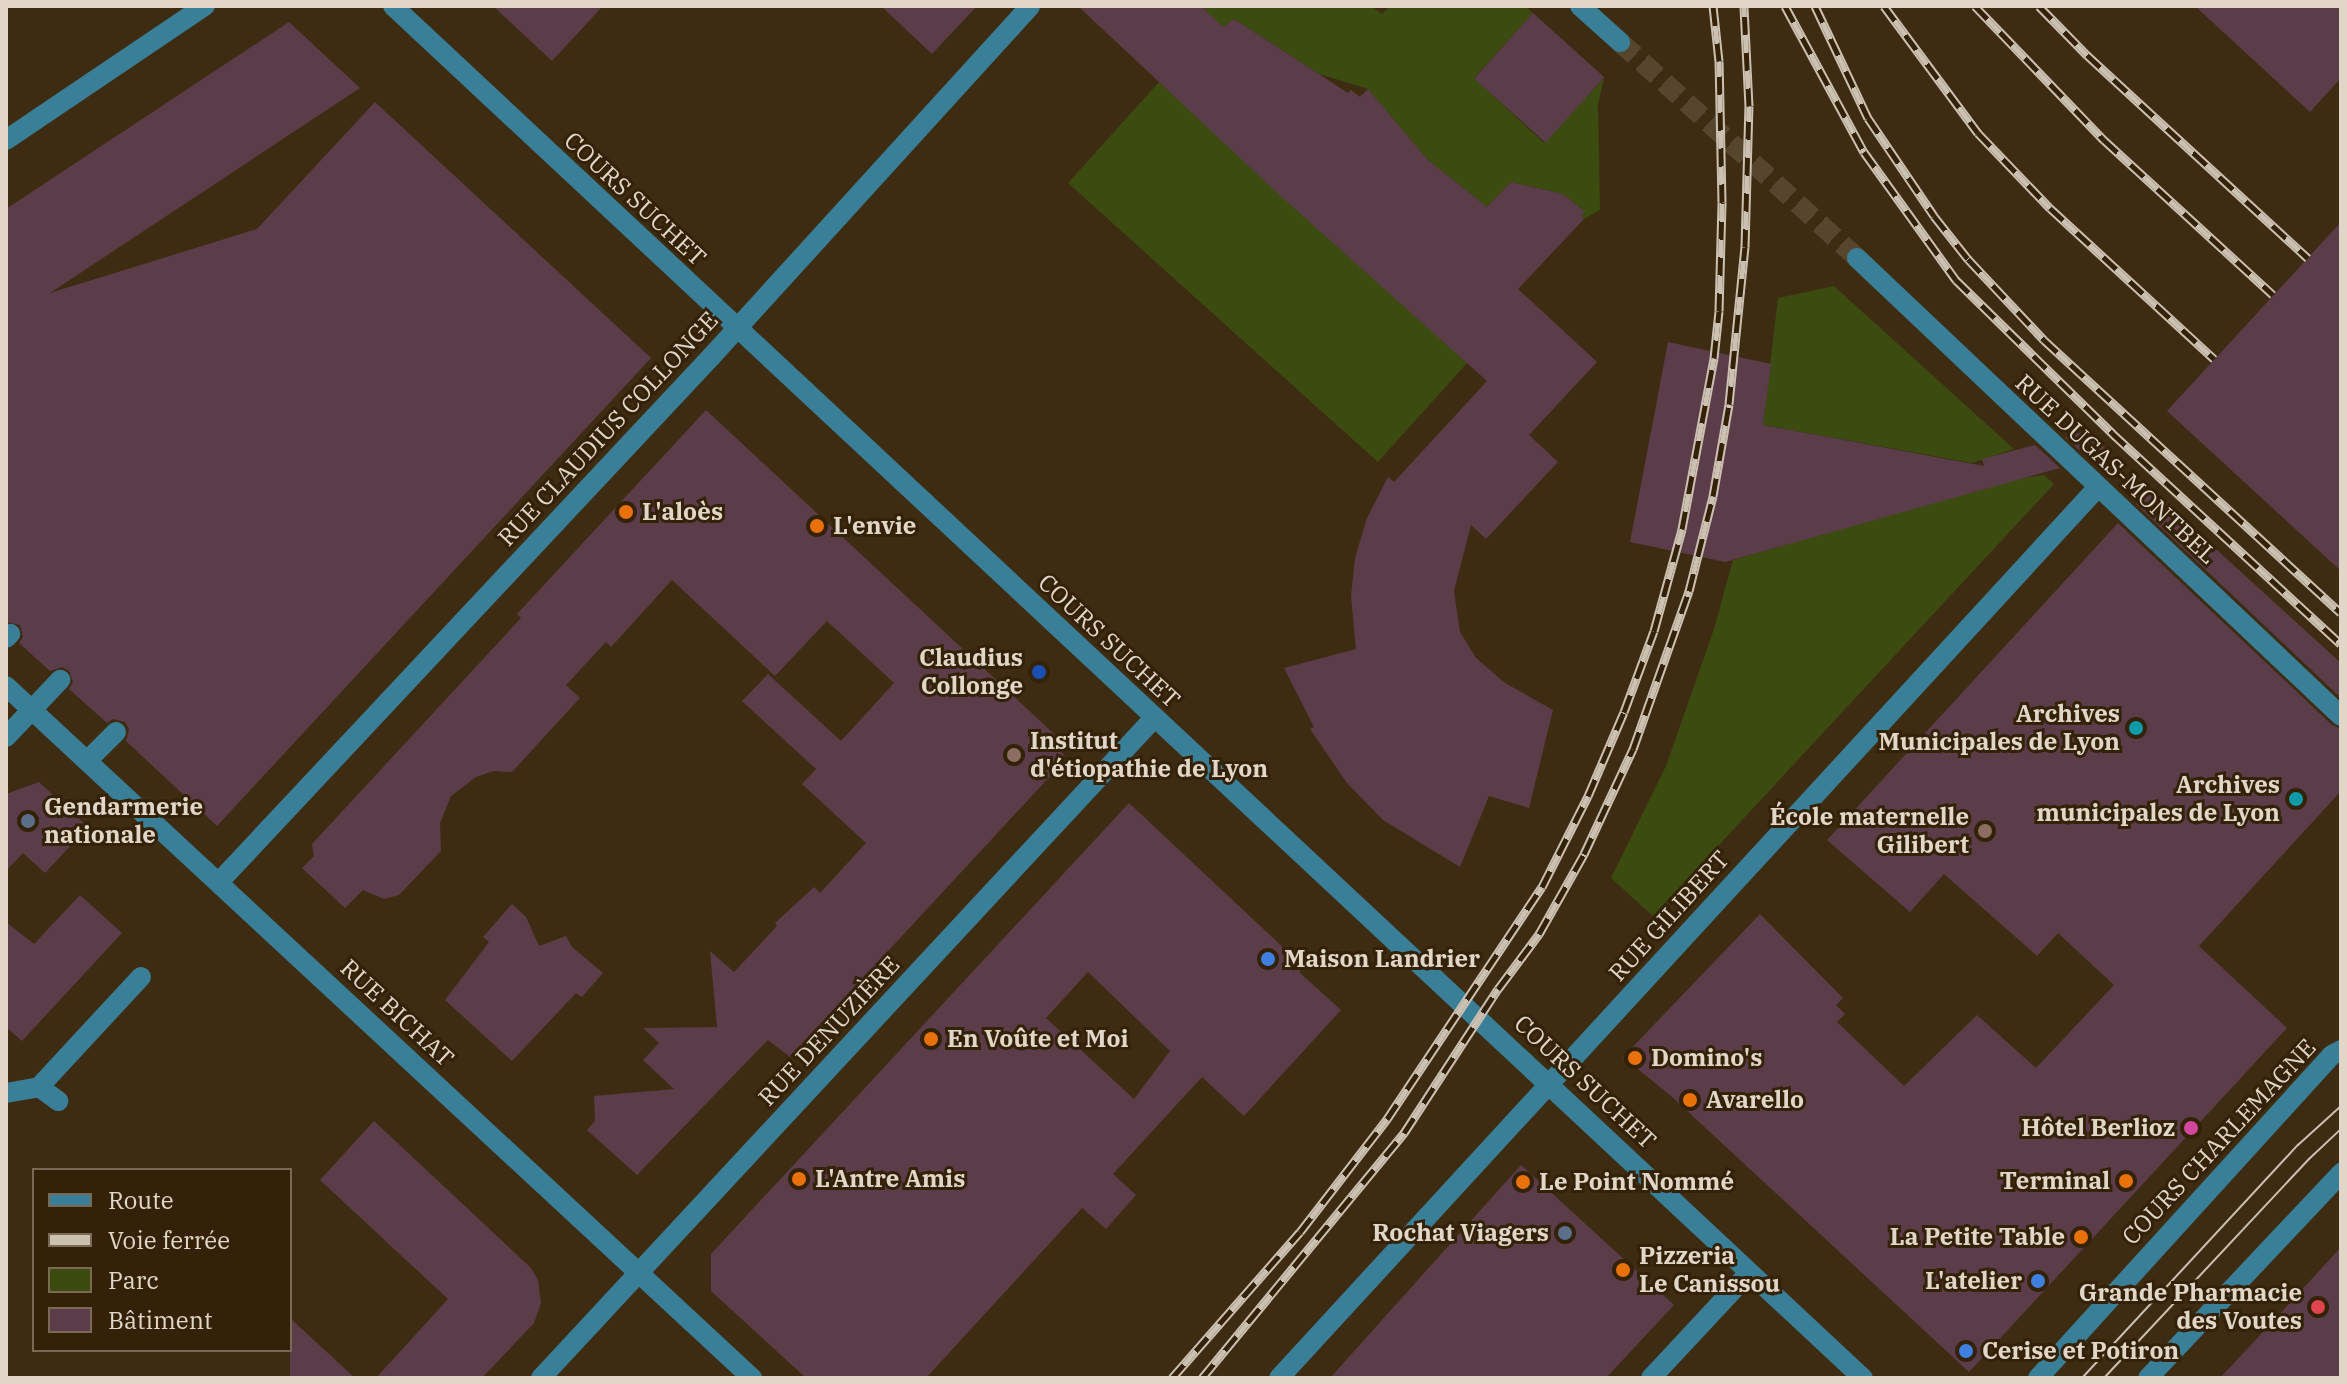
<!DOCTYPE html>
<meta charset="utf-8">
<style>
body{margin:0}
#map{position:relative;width:2347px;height:1384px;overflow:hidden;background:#3d2c12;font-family:"IBM Plex Serif",serif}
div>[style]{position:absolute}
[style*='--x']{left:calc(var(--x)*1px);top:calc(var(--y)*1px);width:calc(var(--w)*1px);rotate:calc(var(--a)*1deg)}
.green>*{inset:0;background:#3c4b10;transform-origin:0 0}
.building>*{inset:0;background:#5b3d49;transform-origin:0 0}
.minor-tunnel>*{height:20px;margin-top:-10px;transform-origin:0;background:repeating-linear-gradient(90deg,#56462d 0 20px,transparent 0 30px)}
.minor>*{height:20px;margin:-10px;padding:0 10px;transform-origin:10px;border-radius:10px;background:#3a7f98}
.tram>*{height:2px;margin:-1px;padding:0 1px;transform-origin:1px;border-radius:1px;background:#ccc1b1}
.rail>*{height:9px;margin-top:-4.5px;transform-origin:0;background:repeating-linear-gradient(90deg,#332208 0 18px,#ccc1b1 0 36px);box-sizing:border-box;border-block:2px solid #ccc1b1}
.dots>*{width:22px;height:22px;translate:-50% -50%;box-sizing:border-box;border:4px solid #332208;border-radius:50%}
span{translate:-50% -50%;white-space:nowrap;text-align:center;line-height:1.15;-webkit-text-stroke:6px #332208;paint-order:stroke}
.street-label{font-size:24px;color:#e1d6c8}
.poi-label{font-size:24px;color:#e1d6c8;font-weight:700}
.left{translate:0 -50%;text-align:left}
.right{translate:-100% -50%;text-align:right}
.frame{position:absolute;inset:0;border:8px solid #e1d6c8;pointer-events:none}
.legend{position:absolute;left:32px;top:1168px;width:260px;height:184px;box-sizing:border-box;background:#332208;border:2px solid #796a55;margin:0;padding:10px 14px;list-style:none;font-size:24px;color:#e1d6c8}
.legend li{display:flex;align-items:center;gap:16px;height:40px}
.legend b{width:40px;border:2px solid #796a55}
</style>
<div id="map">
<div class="green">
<div style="clip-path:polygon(1201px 6px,1371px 6px,1382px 14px,1390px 6px,1525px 6px,1533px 13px,1474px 78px,1544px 143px,1604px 78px,1598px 104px,1600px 210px,1584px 219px,1581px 215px,1584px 211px,1573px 202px,1570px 205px,1555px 192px,1511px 182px,1487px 207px,1428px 160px,1368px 89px,1319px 74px,1234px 19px,1223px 27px)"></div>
<div style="left:1159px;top:82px;width:417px;height:136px;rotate:42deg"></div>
<div style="clip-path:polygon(1834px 286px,2014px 449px,1972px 463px,1763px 425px,1778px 298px)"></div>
<div style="clip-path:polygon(2044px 475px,2054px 484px,1653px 916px,1611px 878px,1666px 766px,1714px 629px,1733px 560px,2016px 479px)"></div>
</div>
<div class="building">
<div style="clip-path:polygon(493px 6px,603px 6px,552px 61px)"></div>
<div style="clip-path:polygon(881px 6px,977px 6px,932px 54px)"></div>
<div style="clip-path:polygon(1078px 6px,1201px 6px,1223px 27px,1234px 19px,1348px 93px,1351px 90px,1360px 97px,1368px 89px,1428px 160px,1487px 207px,1511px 182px,1563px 194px,1585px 212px,1581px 215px,1584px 219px,1518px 289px,1597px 362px,1529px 435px,1558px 462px,1486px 539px,1471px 525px,1454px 591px,1460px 632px,1476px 658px,1505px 683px,1553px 710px,1529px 808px,1489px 796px,1460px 867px,1383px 820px,1347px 783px,1310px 729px,1314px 727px,1284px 668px,1356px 649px,1351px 596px,1355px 558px,1367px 518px,1388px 477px,1394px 482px,1487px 381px,1274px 190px)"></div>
<div style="clip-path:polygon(2195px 6px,2341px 6px,2341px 78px,2310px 112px)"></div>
<div style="left:1533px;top:13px;width:96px;height:88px;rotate:42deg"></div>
<div style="clip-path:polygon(289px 22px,360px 88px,50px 293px,257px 229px,375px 102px,651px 358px,217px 826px,126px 741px,129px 729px,125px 722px,113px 719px,107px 723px,69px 689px,73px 682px,69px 671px,62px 667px,50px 671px,19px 643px,23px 637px,20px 625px,6px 622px,6px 209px)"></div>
<div style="clip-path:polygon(2341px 222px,2341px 571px,2167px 411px)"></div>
<div style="clip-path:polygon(1668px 342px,1771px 364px,1763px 425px,1984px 466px,1982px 459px,2035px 445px,2060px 468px,1725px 562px,1630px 542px)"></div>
<div style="clip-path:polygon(706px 410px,1066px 745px,1061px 751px,1066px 759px,790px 1057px,768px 1040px,637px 1175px,587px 1130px,595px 1121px,594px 1096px,674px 1089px,643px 1060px,659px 1043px,643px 1028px,717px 1027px,710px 951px,734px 972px,777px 926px,775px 923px,814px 887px,820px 893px,866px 843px,802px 784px,816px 769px,742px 701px,768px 674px,841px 741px,894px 683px,827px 621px,775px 676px,672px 580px,611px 647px,606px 642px,566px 685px,580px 698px,512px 772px,494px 771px,476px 777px,451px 796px,440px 823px,441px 851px,399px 895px,384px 899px,363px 890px,345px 908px,302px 868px,314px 856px,312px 844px,521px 618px,517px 614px)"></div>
<div style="clip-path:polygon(2086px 431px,2113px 455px,2090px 460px,2065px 437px)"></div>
<div style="clip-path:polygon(2150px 489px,2341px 663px,2341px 698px,2136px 504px)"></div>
<div style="clip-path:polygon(2118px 523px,2332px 725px,2341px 729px,2341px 791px,2199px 946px,2287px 1028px,1969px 1372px,1671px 1096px,1623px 1057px,1760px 914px,1843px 998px,1836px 1005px,1845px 1014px,1837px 1022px,1904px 1086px,1977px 1015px,2036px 1068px,2114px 985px,2058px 933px,2037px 956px,1944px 874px,1910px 912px,1827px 840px)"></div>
<div style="clip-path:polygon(39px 782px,88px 827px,45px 873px,23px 853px,6px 871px,6px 794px)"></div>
<div style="clip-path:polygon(evenodd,1129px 803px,1304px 967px,1299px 972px,1341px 1010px,1244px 1116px,1202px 1077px,1113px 1174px,1136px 1195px,1106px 1229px,1082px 1208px,926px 1378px,806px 1378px,711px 1291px,711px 1254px,1129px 803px,1088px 972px,1170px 1051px,1134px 1099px,1046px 1018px,1088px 972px)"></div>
<div style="clip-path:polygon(80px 895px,122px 933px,22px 1041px,6px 1027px,6px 922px,34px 944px)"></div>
<div style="clip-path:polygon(512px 904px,526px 917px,539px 946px,566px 936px,572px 947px,603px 973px,582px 997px,576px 993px,512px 1061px,445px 1000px,489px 942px,483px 937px)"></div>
<div style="clip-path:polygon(374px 1121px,531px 1268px,538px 1280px,541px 1303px,534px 1323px,482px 1378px,376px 1378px,448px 1299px,320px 1180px)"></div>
<div style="clip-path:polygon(1521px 1165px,1674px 1305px,1606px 1378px,1330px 1378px)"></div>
<div style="clip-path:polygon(2341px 1247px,2341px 1378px,2220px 1378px,2276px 1318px)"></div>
<div style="clip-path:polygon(290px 1318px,355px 1378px,290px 1378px)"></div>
</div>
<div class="minor-tunnel">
<div style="--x:1620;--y:42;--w:321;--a:42.3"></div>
</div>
<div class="minor">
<div style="--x:393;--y:6;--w:2011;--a:43.03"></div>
<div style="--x:1580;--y:6;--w:54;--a:42"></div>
<div style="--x:6;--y:140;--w:240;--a:-34"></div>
<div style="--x:1857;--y:258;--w:666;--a:43.42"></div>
<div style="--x:6;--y:638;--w:6;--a:-45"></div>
<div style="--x:6;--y:686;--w:1018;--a:42.85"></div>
<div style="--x:6;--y:737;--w:79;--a:-46.5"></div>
<div style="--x:87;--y:761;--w:41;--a:-45"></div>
<div style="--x:219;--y:882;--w:720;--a:-46.86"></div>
<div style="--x:711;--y:357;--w:474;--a:-47.7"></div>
<div style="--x:39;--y:1087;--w:24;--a:36"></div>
<div style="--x:6;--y:1093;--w:34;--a:-10"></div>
<div style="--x:39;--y:1087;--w:150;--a:-47.2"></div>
<div style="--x:541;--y:1378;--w:901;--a:-47.11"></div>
<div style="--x:1279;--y:1378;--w:1209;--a:-47.41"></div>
<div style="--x:1651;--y:1378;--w:144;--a:-47"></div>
<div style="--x:2038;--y:1378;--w:437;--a:-47.7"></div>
<div style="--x:2332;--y:1055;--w:10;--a:-29"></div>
<div style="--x:2148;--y:1378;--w:282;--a:-46.7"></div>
</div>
<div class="tram">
<div style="--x:2082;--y:1378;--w:318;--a:-47.2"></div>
<div style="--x:2298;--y:1145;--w:58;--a:-42.2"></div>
<div style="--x:2104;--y:1378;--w:300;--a:-46.9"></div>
<div style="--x:2309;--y:1159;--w:44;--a:-43.2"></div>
</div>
<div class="rail">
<div style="--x:1785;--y:6;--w:166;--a:61.6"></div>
<div style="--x:1864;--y:152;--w:158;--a:54.3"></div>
<div style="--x:1956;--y:280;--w:219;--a:44.4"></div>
<div style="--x:2112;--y:433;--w:311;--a:42.7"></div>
<div style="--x:1815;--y:6;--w:124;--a:64.7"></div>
<div style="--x:1868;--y:118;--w:118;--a:56"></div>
<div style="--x:1934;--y:216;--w:55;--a:51.7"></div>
<div style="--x:1968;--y:259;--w:111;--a:46.8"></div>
<div style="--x:2044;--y:340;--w:403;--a:42.6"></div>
<div style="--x:1884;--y:6;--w:158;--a:53.5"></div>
<div style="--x:1978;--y:133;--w:104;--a:46.2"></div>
<div style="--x:2050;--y:208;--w:223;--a:42.6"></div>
<div style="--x:1975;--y:6;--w:186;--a:46.1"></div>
<div style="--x:2104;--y:140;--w:229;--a:42.5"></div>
<div style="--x:2039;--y:6;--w:69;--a:45.6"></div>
<div style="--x:2087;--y:55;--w:300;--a:42.6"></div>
<div style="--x:1172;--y:1378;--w:194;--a:-48.8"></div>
<div style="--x:1300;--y:1232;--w:143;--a:-52.4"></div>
<div style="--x:1387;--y:1119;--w:279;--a:-56.3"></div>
<div style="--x:1542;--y:887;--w:102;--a:-63.2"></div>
<div style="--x:1588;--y:796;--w:91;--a:-66.8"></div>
<div style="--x:1624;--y:712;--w:86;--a:-69.7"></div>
<div style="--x:1654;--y:631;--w:106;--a:-74.6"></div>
<div style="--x:1682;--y:529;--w:174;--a:-79.4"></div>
<div style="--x:1714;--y:358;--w:47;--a:-83.9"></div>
<div style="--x:1719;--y:311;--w:109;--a:-88.4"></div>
<div style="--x:1722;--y:202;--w:141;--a:-91.2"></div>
<div style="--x:1719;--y:61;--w:55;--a:-96.2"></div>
<div style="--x:1202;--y:1378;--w:318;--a:-50.5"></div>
<div style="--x:1404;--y:1133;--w:172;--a:-56.9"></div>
<div style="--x:1498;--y:989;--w:69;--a:-53.3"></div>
<div style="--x:1539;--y:934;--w:92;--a:-60.6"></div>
<div style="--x:1584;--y:854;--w:116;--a:-65"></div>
<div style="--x:1633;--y:749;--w:168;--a:-70.5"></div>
<div style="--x:1689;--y:591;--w:98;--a:-75.8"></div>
<div style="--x:1713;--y:496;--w:93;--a:-80.1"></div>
<div style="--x:1729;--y:404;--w:158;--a:-84.2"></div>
<div style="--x:1745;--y:247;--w:141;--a:-88.4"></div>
<div style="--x:1749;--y:106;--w:100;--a:-92.9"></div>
</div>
<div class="dots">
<div style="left:626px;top:512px;background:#e8710a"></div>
<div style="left:817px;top:526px;background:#e8710a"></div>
<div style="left:1039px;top:672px;background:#1a4fb4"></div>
<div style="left:2136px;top:728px;background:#0f9aa8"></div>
<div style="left:1014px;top:755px;background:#8d6e63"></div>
<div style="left:2296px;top:799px;background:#0f9aa8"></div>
<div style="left:28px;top:821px;background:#5c6f8a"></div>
<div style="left:1985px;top:831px;background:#8d6e63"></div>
<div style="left:1268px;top:959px;background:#3f7fe0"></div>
<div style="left:931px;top:1039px;background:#e8710a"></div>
<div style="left:1635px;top:1058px;background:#e8710a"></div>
<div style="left:1690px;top:1100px;background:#e8710a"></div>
<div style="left:2191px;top:1128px;background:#d1479c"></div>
<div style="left:799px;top:1179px;background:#e8710a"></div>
<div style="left:2126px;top:1181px;background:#e8710a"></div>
<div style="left:1523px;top:1182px;background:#e8710a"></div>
<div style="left:1565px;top:1233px;background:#5c6f8a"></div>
<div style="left:2081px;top:1237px;background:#e8710a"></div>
<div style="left:1623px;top:1270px;background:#e8710a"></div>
<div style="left:2038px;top:1281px;background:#3f7fe0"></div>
<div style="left:2318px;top:1307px;background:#e0444e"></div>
<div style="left:1966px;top:1351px;background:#3f7fe0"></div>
</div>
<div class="street-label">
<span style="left:635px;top:199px;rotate:43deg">COURS SUCHET</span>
<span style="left:608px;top:429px;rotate:-47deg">RUE CLAUDIUS COLLONGE</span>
<span style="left:2116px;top:469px;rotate:43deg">RUE DUGAS-MONTBEL</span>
<span style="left:1109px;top:641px;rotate:43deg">COURS SUCHET</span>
<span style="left:1669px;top:916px;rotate:-48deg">RUE GILIBERT</span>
<span style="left:397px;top:1013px;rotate:43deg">RUE BICHAT</span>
<span style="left:829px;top:1031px;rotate:-47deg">RUE DENUZIÈRE</span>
<span style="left:1585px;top:1082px;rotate:43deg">COURS SUCHET</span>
<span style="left:2219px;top:1142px;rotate:-47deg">COURS CHARLEMAGNE</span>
</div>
<div class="poi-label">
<span class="left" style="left:642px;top:512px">L'aloès</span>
<span class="left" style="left:833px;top:526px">L'envie</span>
<span class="right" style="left:1023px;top:672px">Claudius<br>Collonge</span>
<span class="right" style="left:2120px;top:728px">Archives<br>Municipales de Lyon</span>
<span class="left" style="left:1030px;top:755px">Institut<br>d'étiopathie de Lyon</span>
<span class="right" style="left:2280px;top:799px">Archives<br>municipales de Lyon</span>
<span class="left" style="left:44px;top:821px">Gendarmerie<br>nationale</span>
<span class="right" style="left:1969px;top:831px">École maternelle<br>Gilibert</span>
<span class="left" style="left:1284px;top:959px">Maison Landrier</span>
<span class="left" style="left:947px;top:1039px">En Voûte et Moi</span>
<span class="left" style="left:1651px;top:1058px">Domino's</span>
<span class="left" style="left:1706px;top:1100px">Avarello</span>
<span class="right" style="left:2175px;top:1128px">Hôtel Berlioz</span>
<span class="left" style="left:815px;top:1179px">L'Antre Amis</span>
<span class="right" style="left:2110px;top:1181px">Terminal</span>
<span class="left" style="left:1539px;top:1182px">Le Point Nommé</span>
<span class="right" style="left:1549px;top:1233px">Rochat Viagers</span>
<span class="right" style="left:2065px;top:1237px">La Petite Table</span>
<span class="left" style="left:1639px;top:1270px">Pizzeria<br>Le Canissou</span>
<span class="right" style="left:2022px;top:1281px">L'atelier</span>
<span class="right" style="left:2302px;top:1307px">Grande Pharmacie<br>des Voutes</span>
<span class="left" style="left:1982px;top:1351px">Cerise et Potiron</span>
</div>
<div class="frame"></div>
<ul class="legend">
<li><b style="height:10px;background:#3a7f98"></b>Route</li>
<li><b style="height:10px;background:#ccc1b1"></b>Voie ferrée</li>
<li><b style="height:22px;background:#3c4b10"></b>Parc</li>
<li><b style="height:22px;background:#5b3d49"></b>Bâtiment</li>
</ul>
</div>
